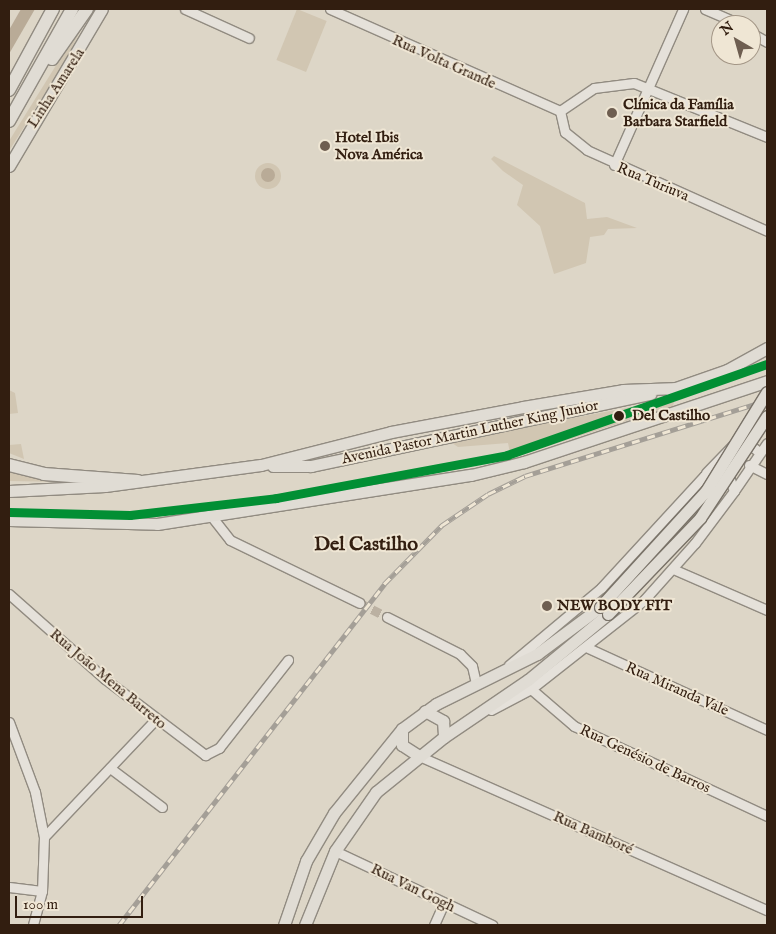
<!DOCTYPE html>
<meta charset="utf-8">
<style>
body{margin:0}
#map{position:relative;width:776px;height:934px;overflow:hidden;background:#ddd6c7;font-family:"IM FELL English",serif}
div>[style]{position:absolute}
[style*='--x']{left:calc(var(--x)*1px);top:calc(var(--y)*1px);width:calc(var(--w)*1px);rotate:calc(var(--a)*1deg)}
.green>*{inset:0;background:#d1c6b2;transform-origin:0 0}
.round{border-radius:50%}
.water>*{inset:0;background:#b9ab97}
.minor-tunnel>*{height:9px;margin-top:-4.5px;transform-origin:0;background:repeating-linear-gradient(90deg,#bbb1a2 0 9px,transparent 0 13.5px)}
.roads{filter:drop-shadow(1px 0 #918b81) drop-shadow(-1px 0 #918b81) drop-shadow(0 1px #918b81) drop-shadow(0 -1px #918b81)}
.minor>*{height:9px;margin:-4.5px;padding:0 4.5px;transform-origin:4.5px;border-radius:4.5px;background:#e5e1da}
.major>*{height:11px;margin:-5.5px;padding:0 5.5px;transform-origin:5.5px;border-radius:5.5px;background:#e0dcd4}
.highway>*{height:12px;margin:-6px;padding:0 6px;transform-origin:6px;border-radius:6px;background:#e0dcd4}
.rail>*{height:4.5px;margin-top:-2.25px;transform-origin:0;background:repeating-linear-gradient(90deg,#efe6d4 0 8px,#a49f97 0 16px);box-sizing:border-box;border-block:1px solid #a49f97}
.bridges{filter:drop-shadow(1px 0 #797268) drop-shadow(-1px 0 #797268) drop-shadow(0 1px #797268) drop-shadow(0 -1px #797268)}
.major-bridge>*{height:11px;margin:-5.5px;padding:0 5.5px;transform-origin:5.5px;border-radius:5.5px;background:#e0dcd4}
.metro-1>*{height:9px;margin:-4.5px;padding:0 4.5px;transform-origin:4.5px;border-radius:4.5px;background:#028f34}
.dots>*{width:14px;height:14px;translate:-50% -50%;box-sizing:border-box;border:2px solid #efe6d4;border-radius:50%}
span{translate:-50% -50%;white-space:nowrap;text-align:center;line-height:1.15;-webkit-text-stroke:4px #efe6d4;paint-order:stroke}
.street-label{font-size:15px;color:#321e10}
.poi-label{font-size:15px;color:#321e10;font-weight:700}
.left{translate:0 -50%;text-align:left}
.stop-label{font-size:15px;color:#321e10;font-weight:700}
.district-label{font-size:20px;color:#321e10;font-weight:700}
.frame{position:absolute;inset:0;border:10px solid #321e10;pointer-events:none}
.north{position:absolute;left:711px;top:15px;width:50px;height:50px;box-sizing:border-box;background:#efe6d4;border:1px solid #a39686;border-radius:50%;rotate:322deg;font-size:14px;font-weight:700;line-height:20px;text-align:center;color:#321e10}
.north::after{content:'';display:block;margin:auto;width:18px;height:22px;background:#6e5e50;clip-path:polygon(50% 0,100% 100%,50% 72%,0 100%)}
.scale{position:absolute;left:15px;top:896px;width:128px;height:22px;box-sizing:border-box;border:2px solid #321e10;border-top:0;padding-left:6px;font-size:15px;line-height:18px;white-space:nowrap;color:#321e10;-webkit-text-stroke:4px #efe6d4;paint-order:stroke}
</style>
<div id="map">
<div class="green">
<div style="clip-path:polygon(91px 9px,67px 58px,9px 151px,9px 141px)"></div>
<div style="left:297px;top:9px;width:32px;height:55px;rotate:22deg"></div>
<div style="clip-path:polygon(494px 156px,585px 203px,587px 219px,607px 217px,637px 228px,608px 229px,604px 235px,590px 237px,586px 263px,554px 274px,540px 226px,517px 205px,523px 185px,503px 171px,491px 159px)"></div>
<div class="round" style="left:255px;top:163px;width:26px;height:26px"></div>
<div style="clip-path:polygon(9px 390px,15px 393px,18px 413px,9px 414px)"></div>
<div style="clip-path:polygon(675px 399px,673px 406px,511px 458px,508px 443px,458px 447px,449px 441px)"></div>
<div style="clip-path:polygon(21px 444px,24px 459px,9px 453px,9px 445px)"></div>
<div style="clip-path:polygon(9px 470px,62px 482px,9px 481px)"></div>
</div>
<div class="water">
<div style="clip-path:polygon(21px 9px,35px 9px,9px 54px,9px 30px)"></div>
<div class="round" style="left:261px;top:168px;width:14px;height:14px"></div>
</div>
<div class="minor-tunnel">
<div style="--x:360;--y:603;--w:30;--a:27"></div>
</div>
<div class="roads">
<div class="minor">
<div style="--x:185;--y:9;--w:70;--a:24.4"></div>
<div style="--x:330;--y:9;--w:252;--a:23.9"></div>
<div style="--x:705;--y:9;--w:40;--a:23.4"></div>
<div style="--x:751;--y:33;--w:18;--a:29"></div>
<div style="--x:560;--y:111;--w:22;--a:77"></div>
<div style="--x:565;--y:132;--w:28;--a:39"></div>
<div style="--x:587;--y:150;--w:197;--a:24.2"></div>
<div style="--x:560;--y:111;--w:41;--a:-34.1"></div>
<div style="--x:594;--y:88;--w:40;--a:-7.1"></div>
<div style="--x:634;--y:83;--w:144;--a:22.1"></div>
<div style="--x:614;--y:165;--w:171;--a:-66.1"></div>
<div style="--x:745;--y:441;--w:16;--a:38"></div>
<div style="--x:749;--y:465;--w:20;--a:27"></div>
<div style="--x:706;--y:473;--w:39;--a:-46"></div>
<div style="--x:734;--y:491;--w:58;--a:-55.5"></div>
<div style="--x:212;--y:517;--w:29;--a:52"></div>
<div style="--x:230;--y:540;--w:144;--a:25.9"></div>
<div style="--x:673;--y:569;--w:103;--a:23.6"></div>
<div style="--x:9;--y:594;--w:128;--a:41.5"></div>
<div style="--x:105;--y:679;--w:126;--a:37.2"></div>
<div style="--x:205;--y:755;--w:16;--a:-27"></div>
<div style="--x:219;--y:748;--w:112;--a:-51.9"></div>
<div style="--x:387;--y:617;--w:82;--a:26.9"></div>
<div style="--x:460;--y:654;--w:17;--a:45"></div>
<div style="--x:472;--y:666;--w:17;--a:77"></div>
<div style="--x:588;--y:648;--w:197;--a:24.6"></div>
<div style="--x:531;--y:689;--w:57;--a:40.7"></div>
<div style="--x:574;--y:726;--w:213;--a:25"></div>
<div style="--x:491;--y:710;--w:45;--a:-27.7"></div>
<div style="--x:531;--y:689;--w:144;--a:-38.2"></div>
<div style="--x:644;--y:600;--w:76;--a:-48.2"></div>
<div style="--x:695;--y:543;--w:65;--a:-53.1"></div>
<div style="--x:734;--y:491;--w:18;--a:-109"></div>
<div style="--x:728;--y:474;--w:11;--a:-158"></div>
<div style="--x:718;--y:470;--w:15;--a:157"></div>
<div style="--x:704;--y:476;--w:152;--a:132.6"></div>
<div style="--x:601;--y:588;--w:120;--a:140.1"></div>
<div style="--x:9;--y:722;--w:75;--a:69.6"></div>
<div style="--x:35;--y:792;--w:46;--a:78.7"></div>
<div style="--x:44;--y:837;--w:54;--a:92.1"></div>
<div style="--x:42;--y:891;--w:35;--a:105"></div>
<div style="--x:419;--y:756;--w:381;--a:23.9"></div>
<div style="--x:110;--y:768;--w:65;--a:36.9"></div>
<div style="--x:44;--y:837;--w:163;--a:-46.5"></div>
<div style="--x:335;--y:851;--w:174;--a:25.2"></div>
<div style="--x:9;--y:887;--w:33;--a:7"></div>
<div style="--x:434;--y:925;--w:24;--a:-66"></div>
</div>
<div class="major">
<div style="--x:9;--y:166;--w:182;--a:-59.4"></div>
<div style="--x:670;--y:390;--w:60;--a:-19.3"></div>
<div style="--x:727;--y:370;--w:46;--a:-28.8"></div>
<div style="--x:273;--y:466;--w:38;--a:0"></div>
<div style="--x:311;--y:466;--w:347;--a:-12"></div>
<div style="--x:9;--y:491;--w:96;--a:-3"></div>
<div style="--x:105;--y:486;--w:157;--a:-7.7"></div>
<div style="--x:261;--y:465;--w:134;--a:-14.2"></div>
<div style="--x:391;--y:432;--w:134;--a:-10.7"></div>
<div style="--x:523;--y:407;--w:101;--a:-9.6"></div>
<div style="--x:623;--y:390;--w:55;--a:-2.1"></div>
<div style="--x:9;--y:520;--w:148;--a:1.5"></div>
<div style="--x:157;--y:524;--w:318;--a:-8.9"></div>
<div style="--x:471;--y:475;--w:55;--a:-13.8"></div>
<div style="--x:524;--y:462;--w:256;--a:-18.4"></div>
<div style="--x:425;--y:711;--w:21;--a:29"></div>
<div style="--x:443;--y:721;--w:16;--a:86"></div>
<div style="--x:402;--y:729;--w:16;--a:90"></div>
<div style="--x:402;--y:745;--w:20;--a:33"></div>
<div style="--x:284;--y:925;--w:68;--a:-71"></div>
<div style="--x:306;--y:861;--w:56;--a:-59.7"></div>
<div style="--x:334;--y:813;--w:108;--a:-51"></div>
<div style="--x:402;--y:729;--w:42;--a:-36.3"></div>
<div style="--x:436;--y:704;--w:113;--a:-26.3"></div>
<div style="--x:537;--y:654;--w:79;--a:-36.7"></div>
<div style="--x:305;--y:925;--w:80;--a:-67.9"></div>
<div style="--x:335;--y:851;--w:72;--a:-55.2"></div>
<div style="--x:376;--y:792;--w:87;--a:-39"></div>
<div style="--x:444;--y:737;--w:102;--a:-34.2"></div>
<div style="--x:528;--y:680;--w:104;--a:-39.5"></div>
</div>
<div class="highway">
<div style="--x:52;--y:59;--w:61;--a:-55"></div>
<div style="--x:9;--y:90;--w:92;--a:-61.5"></div>
<div style="--x:9;--y:121;--w:129;--a:-60.6"></div>
<div style="--x:9;--y:465;--w:36;--a:14"></div>
<div style="--x:44;--y:474;--w:94;--a:4.3"></div>
</div>
</div>
<div class="rail">
<div style="--x:119;--y:925;--w:432;--a:-52.1"></div>
<div style="--x:384;--y:584;--w:83;--a:-45.5"></div>
<div style="--x:442;--y:525;--w:55;--a:-34"></div>
<div style="--x:488;--y:494;--w:41;--a:-25.9"></div>
<div style="--x:525;--y:476;--w:254;--a:-17.4"></div>
</div>
<div class="bridges">
<div class="major-bridge">
<div style="--x:600;--y:607;--w:157;--a:-47.6"></div>
<div style="--x:706;--y:491;--w:116;--a:-58.4"></div>
<div style="--x:608;--y:614;--w:133;--a:-46.2"></div>
<div style="--x:700;--y:518;--w:122;--a:-56.7"></div>
</div>
</div>
<div class="metro-1">
<div style="--x:9;--y:512;--w:121;--a:1.4"></div>
<div style="--x:130;--y:515;--w:147;--a:-6.6"></div>
<div style="--x:276;--y:498;--w:235;--a:-10.5"></div>
<div style="--x:507;--y:455;--w:275;--a:-19.3"></div>
</div>
<div class="dots">
<div style="left:612px;top:113px;background:#6e5e50"></div>
<div style="left:325px;top:146px;background:#6e5e50"></div>
<div style="left:619px;top:416px;background:#321e10"></div>
<div style="left:547px;top:606px;background:#6e5e50"></div>
</div>
<div class="street-label">
<span style="left:444px;top:62px;rotate:24deg">Rua Volta Grande</span>
<span style="left:56px;top:88px;rotate:-57deg">Linha Amarela</span>
<span style="left:653px;top:182px;rotate:23deg">Rua Turiuva</span>
<span style="left:470px;top:432px;rotate:-12deg">Avenida Pastor Martin Luther King Junior</span>
<span style="left:108px;top:679px;rotate:40deg">Rua João Mena Barreto</span>
<span style="left:677px;top:689px;rotate:24deg">Rua Miranda Vale</span>
<span style="left:645px;top:759px;rotate:25deg">Rua Genésio de Barros</span>
<span style="left:593px;top:833px;rotate:24deg">Rua Bamboré</span>
<span style="left:413px;top:888px;rotate:26deg">Rua Van Gogh</span>
</div>
<div class="poi-label">
<span class="left" style="left:623px;top:113px">Clínica da Família<br>Barbara Starfield</span>
<span class="left" style="left:335px;top:146px">Hotel Ibis<br>Nova América</span>
<span class="left" style="left:557px;top:606px">NEW BODY FIT</span>
</div>
<div class="stop-label">
<span class="left" style="left:632px;top:416px">Del Castilho</span>
</div>
<div class="district-label">
<span style="left:366px;top:544px">Del Castilho</span>
</div>
<div class="frame"></div>
<div class="north">N</div>
<div class="scale">100 m</div>
</div>
